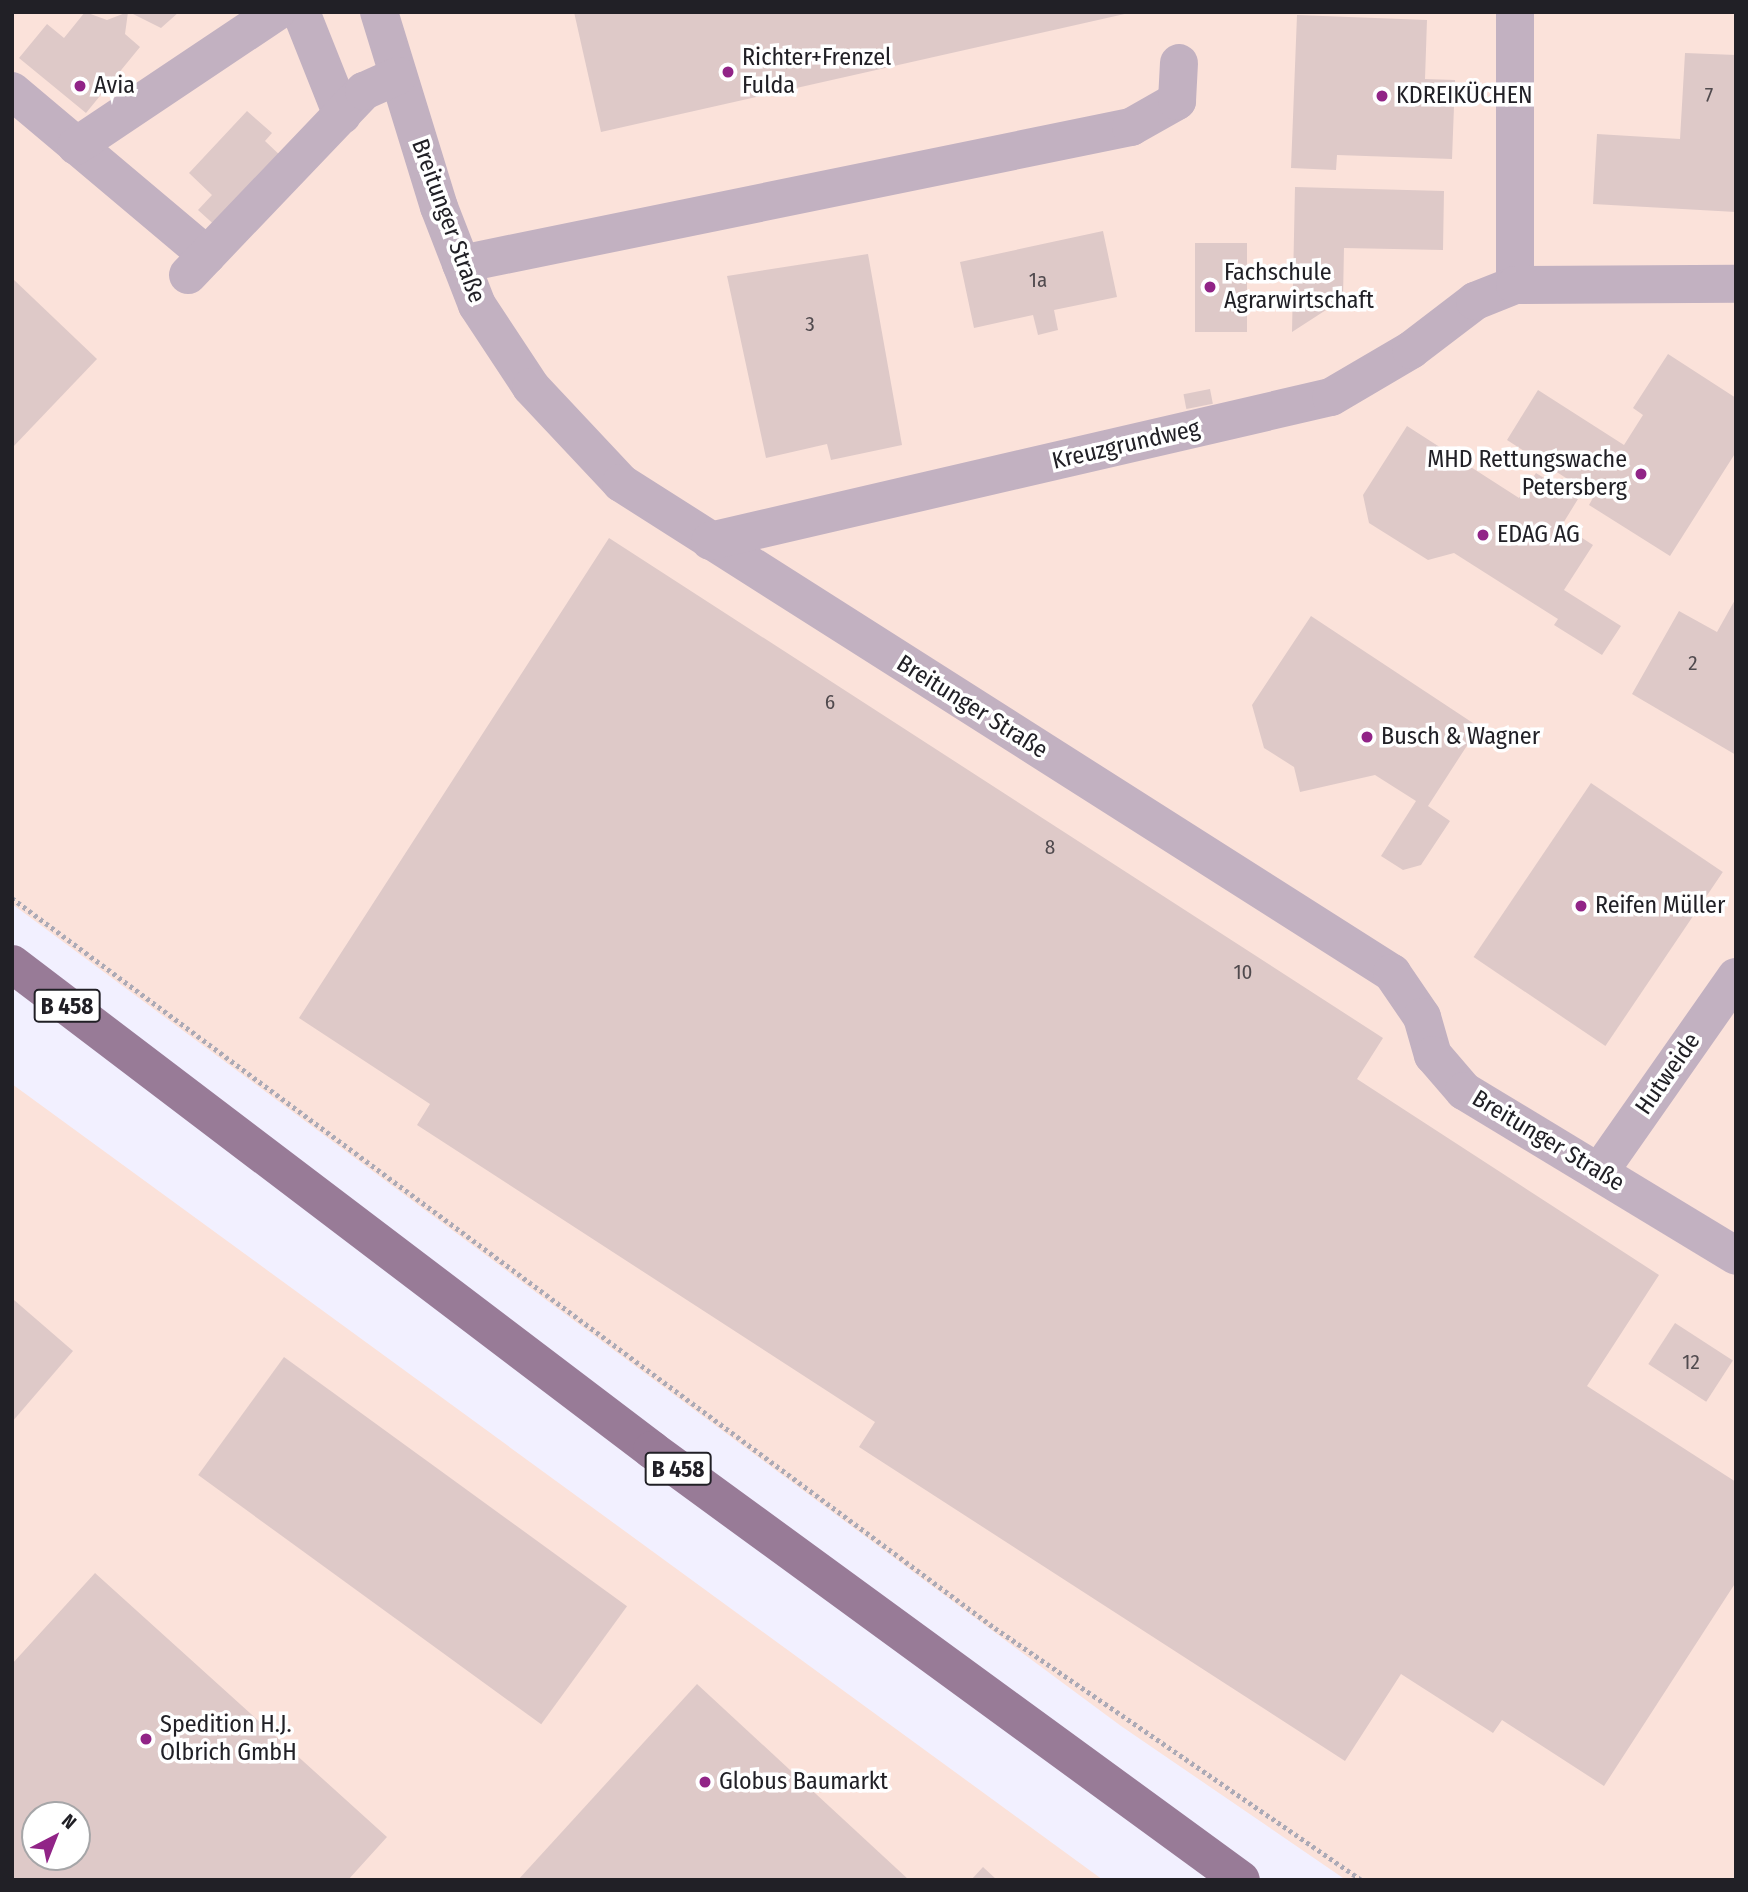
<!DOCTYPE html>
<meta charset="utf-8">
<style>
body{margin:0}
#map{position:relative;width:1748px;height:1892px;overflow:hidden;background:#f2f0ff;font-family:"Fira Sans Condensed",sans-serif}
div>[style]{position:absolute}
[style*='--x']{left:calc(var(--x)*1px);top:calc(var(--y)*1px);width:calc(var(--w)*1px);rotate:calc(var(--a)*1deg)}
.commercial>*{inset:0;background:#fbe2da}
.building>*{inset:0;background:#dec9c8;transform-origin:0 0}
.path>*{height:4.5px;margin-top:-2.25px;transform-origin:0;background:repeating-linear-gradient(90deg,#acaab6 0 3.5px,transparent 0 7px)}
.minor>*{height:38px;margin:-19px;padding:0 19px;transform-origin:19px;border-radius:19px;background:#c2b1c1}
.major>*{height:38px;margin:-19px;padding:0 19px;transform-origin:19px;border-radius:19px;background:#987b97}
.dots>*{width:19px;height:19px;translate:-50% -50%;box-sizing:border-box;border:4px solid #fff;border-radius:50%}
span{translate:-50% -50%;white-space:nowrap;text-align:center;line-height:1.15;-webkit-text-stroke:7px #fff;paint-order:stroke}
.number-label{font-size:21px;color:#504a4e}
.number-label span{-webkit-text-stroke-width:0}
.shield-label span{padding:2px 5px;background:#fff;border:2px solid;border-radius:5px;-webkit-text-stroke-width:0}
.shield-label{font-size:23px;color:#212026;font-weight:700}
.poi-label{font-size:24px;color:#212026}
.left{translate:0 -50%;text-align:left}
.right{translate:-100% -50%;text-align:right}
.street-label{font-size:24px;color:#212026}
.frame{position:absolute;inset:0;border:14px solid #212026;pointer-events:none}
.north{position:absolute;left:21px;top:1801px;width:70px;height:70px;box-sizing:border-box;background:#fff;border:2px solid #a6a6a8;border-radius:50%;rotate:42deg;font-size:19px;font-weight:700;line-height:28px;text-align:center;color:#212026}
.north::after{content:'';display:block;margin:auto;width:24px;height:32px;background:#912487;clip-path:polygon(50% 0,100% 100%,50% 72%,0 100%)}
</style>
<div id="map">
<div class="commercial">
<div style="clip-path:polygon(12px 12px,1736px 12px,1736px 1880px,1346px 1880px,1121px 1726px,12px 904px)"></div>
<div style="clip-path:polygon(evenodd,12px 1084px,1103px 1880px,12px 1880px,12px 1084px,35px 1815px,77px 1815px,77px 1857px,35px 1857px,35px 1815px)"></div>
</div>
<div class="building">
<div style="clip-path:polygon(85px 12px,107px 20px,128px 12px,125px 34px,140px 47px,86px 113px,19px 58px,47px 24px,64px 38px)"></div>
<div style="clip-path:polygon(129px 12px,179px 12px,161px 28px)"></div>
<div style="clip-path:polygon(574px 12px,1128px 12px,1129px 13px,601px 132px)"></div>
<div style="clip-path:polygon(1297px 15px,1427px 20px,1425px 79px,1455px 80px,1452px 159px,1337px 155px,1336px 170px,1291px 168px)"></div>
<div style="clip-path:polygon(1685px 53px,1736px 55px,1736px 212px,1593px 204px,1597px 134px,1680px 139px)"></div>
<div style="clip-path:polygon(247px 111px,272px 133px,265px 141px,284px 159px,219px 229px,198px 210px,212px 195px,189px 173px)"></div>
<div style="clip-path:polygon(1295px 187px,1444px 191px,1443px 250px,1344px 248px,1343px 299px,1292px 332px)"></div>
<div style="clip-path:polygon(1103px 231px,1117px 297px,1054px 310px,1058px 330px,1038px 335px,1033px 315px,974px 328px,960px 262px)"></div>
<div style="left:1247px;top:243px;width:89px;height:52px;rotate:90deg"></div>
<div style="clip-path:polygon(868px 254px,902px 445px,831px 460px,827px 444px,766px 458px,727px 276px)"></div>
<div style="clip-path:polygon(12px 278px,97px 359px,12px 448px)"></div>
<div style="clip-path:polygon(1668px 354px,1736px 398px,1736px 452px,1670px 556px,1589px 505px,1594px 496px,1507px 440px,1538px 390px,1624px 445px,1643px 415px,1633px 408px)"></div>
<div style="left:1210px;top:389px;width:15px;height:27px;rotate:79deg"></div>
<div style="clip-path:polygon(1407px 426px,1519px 498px,1536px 473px,1578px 499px,1562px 525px,1593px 545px,1564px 590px,1621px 626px,1602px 655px,1554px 625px,1558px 619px,1454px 553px,1428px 560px,1369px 523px,1363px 495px)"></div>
<div style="clip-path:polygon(609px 538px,1383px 1038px,1357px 1079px,1659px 1275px,1587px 1386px,1736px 1482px,1736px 1582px,1604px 1786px,1502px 1720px,1493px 1733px,1401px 1674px,1345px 1761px,859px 1447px,875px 1422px,417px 1125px,430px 1104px,299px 1018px)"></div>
<div style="clip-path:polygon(1736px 598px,1736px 755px,1632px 694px,1679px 611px,1717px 632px)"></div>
<div style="clip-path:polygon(1311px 616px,1479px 727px,1428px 806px,1450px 821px,1421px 865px,1403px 870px,1381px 856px,1416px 801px,1375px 775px,1300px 792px,1294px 767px,1264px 748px,1252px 705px)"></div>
<div style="left:1591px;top:783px;width:159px;height:210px;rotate:34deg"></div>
<div style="clip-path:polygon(14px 1300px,73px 1351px,12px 1422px,12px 1303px)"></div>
<div style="left:1675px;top:1323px;width:69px;height:49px;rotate:33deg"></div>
<div style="left:284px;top:1357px;width:424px;height:146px;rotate:36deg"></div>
<div style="clip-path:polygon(evenodd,95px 1573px,387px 1837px,348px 1880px,12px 1880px,12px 1664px,95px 1573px,35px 1815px,77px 1815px,77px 1857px,35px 1857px,35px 1815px)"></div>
<div style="clip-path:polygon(697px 1684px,909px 1880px,518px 1880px)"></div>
<div style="clip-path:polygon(983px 1867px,997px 1880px,971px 1880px)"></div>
</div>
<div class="path">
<div style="--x:12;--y:898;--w:1224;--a:36.6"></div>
<div style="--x:995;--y:1628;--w:444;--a:34.5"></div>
</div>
<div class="minor">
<div style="--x:301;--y:12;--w:111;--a:68.3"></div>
<div style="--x:379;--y:12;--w:204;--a:72.9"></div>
<div style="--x:439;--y:207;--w:105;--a:68.8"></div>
<div style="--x:477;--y:305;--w:98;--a:56.6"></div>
<div style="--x:531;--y:387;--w:132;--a:46.8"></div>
<div style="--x:621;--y:483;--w:914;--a:32.44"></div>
<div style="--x:1392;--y:973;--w:53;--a:55.7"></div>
<div style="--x:1422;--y:1017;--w:40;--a:74"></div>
<div style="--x:1433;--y:1055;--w:48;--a:49.3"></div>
<div style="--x:1464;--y:1091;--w:318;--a:31.2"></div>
<div style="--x:1515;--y:12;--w:273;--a:90"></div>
<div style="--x:12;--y:91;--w:255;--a:40.1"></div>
<div style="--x:76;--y:146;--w:241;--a:-33.8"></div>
<div style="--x:461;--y:264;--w:684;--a:-11.56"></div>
<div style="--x:1131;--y:127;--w:53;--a:-29.5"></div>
<div style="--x:1177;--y:101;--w:38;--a:-87"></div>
<div style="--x:188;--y:275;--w:255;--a:-46.3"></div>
<div style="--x:364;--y:91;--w:37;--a:-24"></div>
<div style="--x:710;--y:541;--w:637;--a:-13.06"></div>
<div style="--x:1331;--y:397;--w:93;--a:-30.4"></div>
<div style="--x:1411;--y:350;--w:81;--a:-37.4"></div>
<div style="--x:1475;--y:301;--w:43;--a:-21.8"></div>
<div style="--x:1515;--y:285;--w:221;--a:-0.3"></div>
<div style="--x:1600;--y:1171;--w:237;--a:-55"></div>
</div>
<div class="major">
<div style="--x:12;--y:964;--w:804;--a:37.21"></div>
<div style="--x:652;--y:1450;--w:729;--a:36.13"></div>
</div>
<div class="dots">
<div style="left:728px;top:72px;background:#912487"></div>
<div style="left:80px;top:86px;background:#912487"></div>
<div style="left:1382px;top:96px;background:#912487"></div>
<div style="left:1210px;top:287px;background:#912487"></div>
<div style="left:1641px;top:474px;background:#912487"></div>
<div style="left:1483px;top:535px;background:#912487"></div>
<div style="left:1367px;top:737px;background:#912487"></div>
<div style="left:1581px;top:906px;background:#912487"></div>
<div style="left:146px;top:1739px;background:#912487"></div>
<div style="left:705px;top:1782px;background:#912487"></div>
</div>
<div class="number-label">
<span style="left:1709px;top:95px">7</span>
<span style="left:1038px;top:280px">1a</span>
<span style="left:810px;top:324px">3</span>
<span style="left:1693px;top:663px">2</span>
<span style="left:830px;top:702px">6</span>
<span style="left:1050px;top:847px">8</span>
<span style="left:1243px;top:972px">10</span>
<span style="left:1691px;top:1362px">12</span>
</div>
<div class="shield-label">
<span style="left:67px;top:1006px">B 458</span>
<span style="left:678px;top:1469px">B 458</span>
</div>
<div class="poi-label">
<span class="left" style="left:742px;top:72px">Richter+Frenzel<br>Fulda</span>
<span class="left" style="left:94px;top:86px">Avia</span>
<span class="left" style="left:1396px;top:96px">KDREIKÜCHEN</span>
<span class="left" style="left:1224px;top:287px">Fachschule<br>Agrarwirtschaft</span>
<span class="right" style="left:1627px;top:474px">MHD Rettungswache<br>Petersberg</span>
<span class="left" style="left:1497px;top:535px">EDAG AG</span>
<span class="left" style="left:1381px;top:737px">Busch &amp; Wagner</span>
<span class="left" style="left:1595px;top:906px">Reifen Müller</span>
<span class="left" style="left:160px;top:1739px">Spedition H.J.<br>Olbrich GmbH</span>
<span class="left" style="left:719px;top:1782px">Globus Baumarkt</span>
</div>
<div class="street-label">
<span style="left:448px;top:221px;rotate:70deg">Breitunger Straße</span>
<span style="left:1126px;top:445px;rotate:-13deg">Kreuzgrundweg</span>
<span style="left:972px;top:707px;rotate:32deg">Breitunger Straße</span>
<span style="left:1668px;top:1074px;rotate:-55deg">Hutweide</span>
<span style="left:1548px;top:1141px;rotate:31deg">Breitunger Straße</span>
</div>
<div class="frame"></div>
<div class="north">N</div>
</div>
